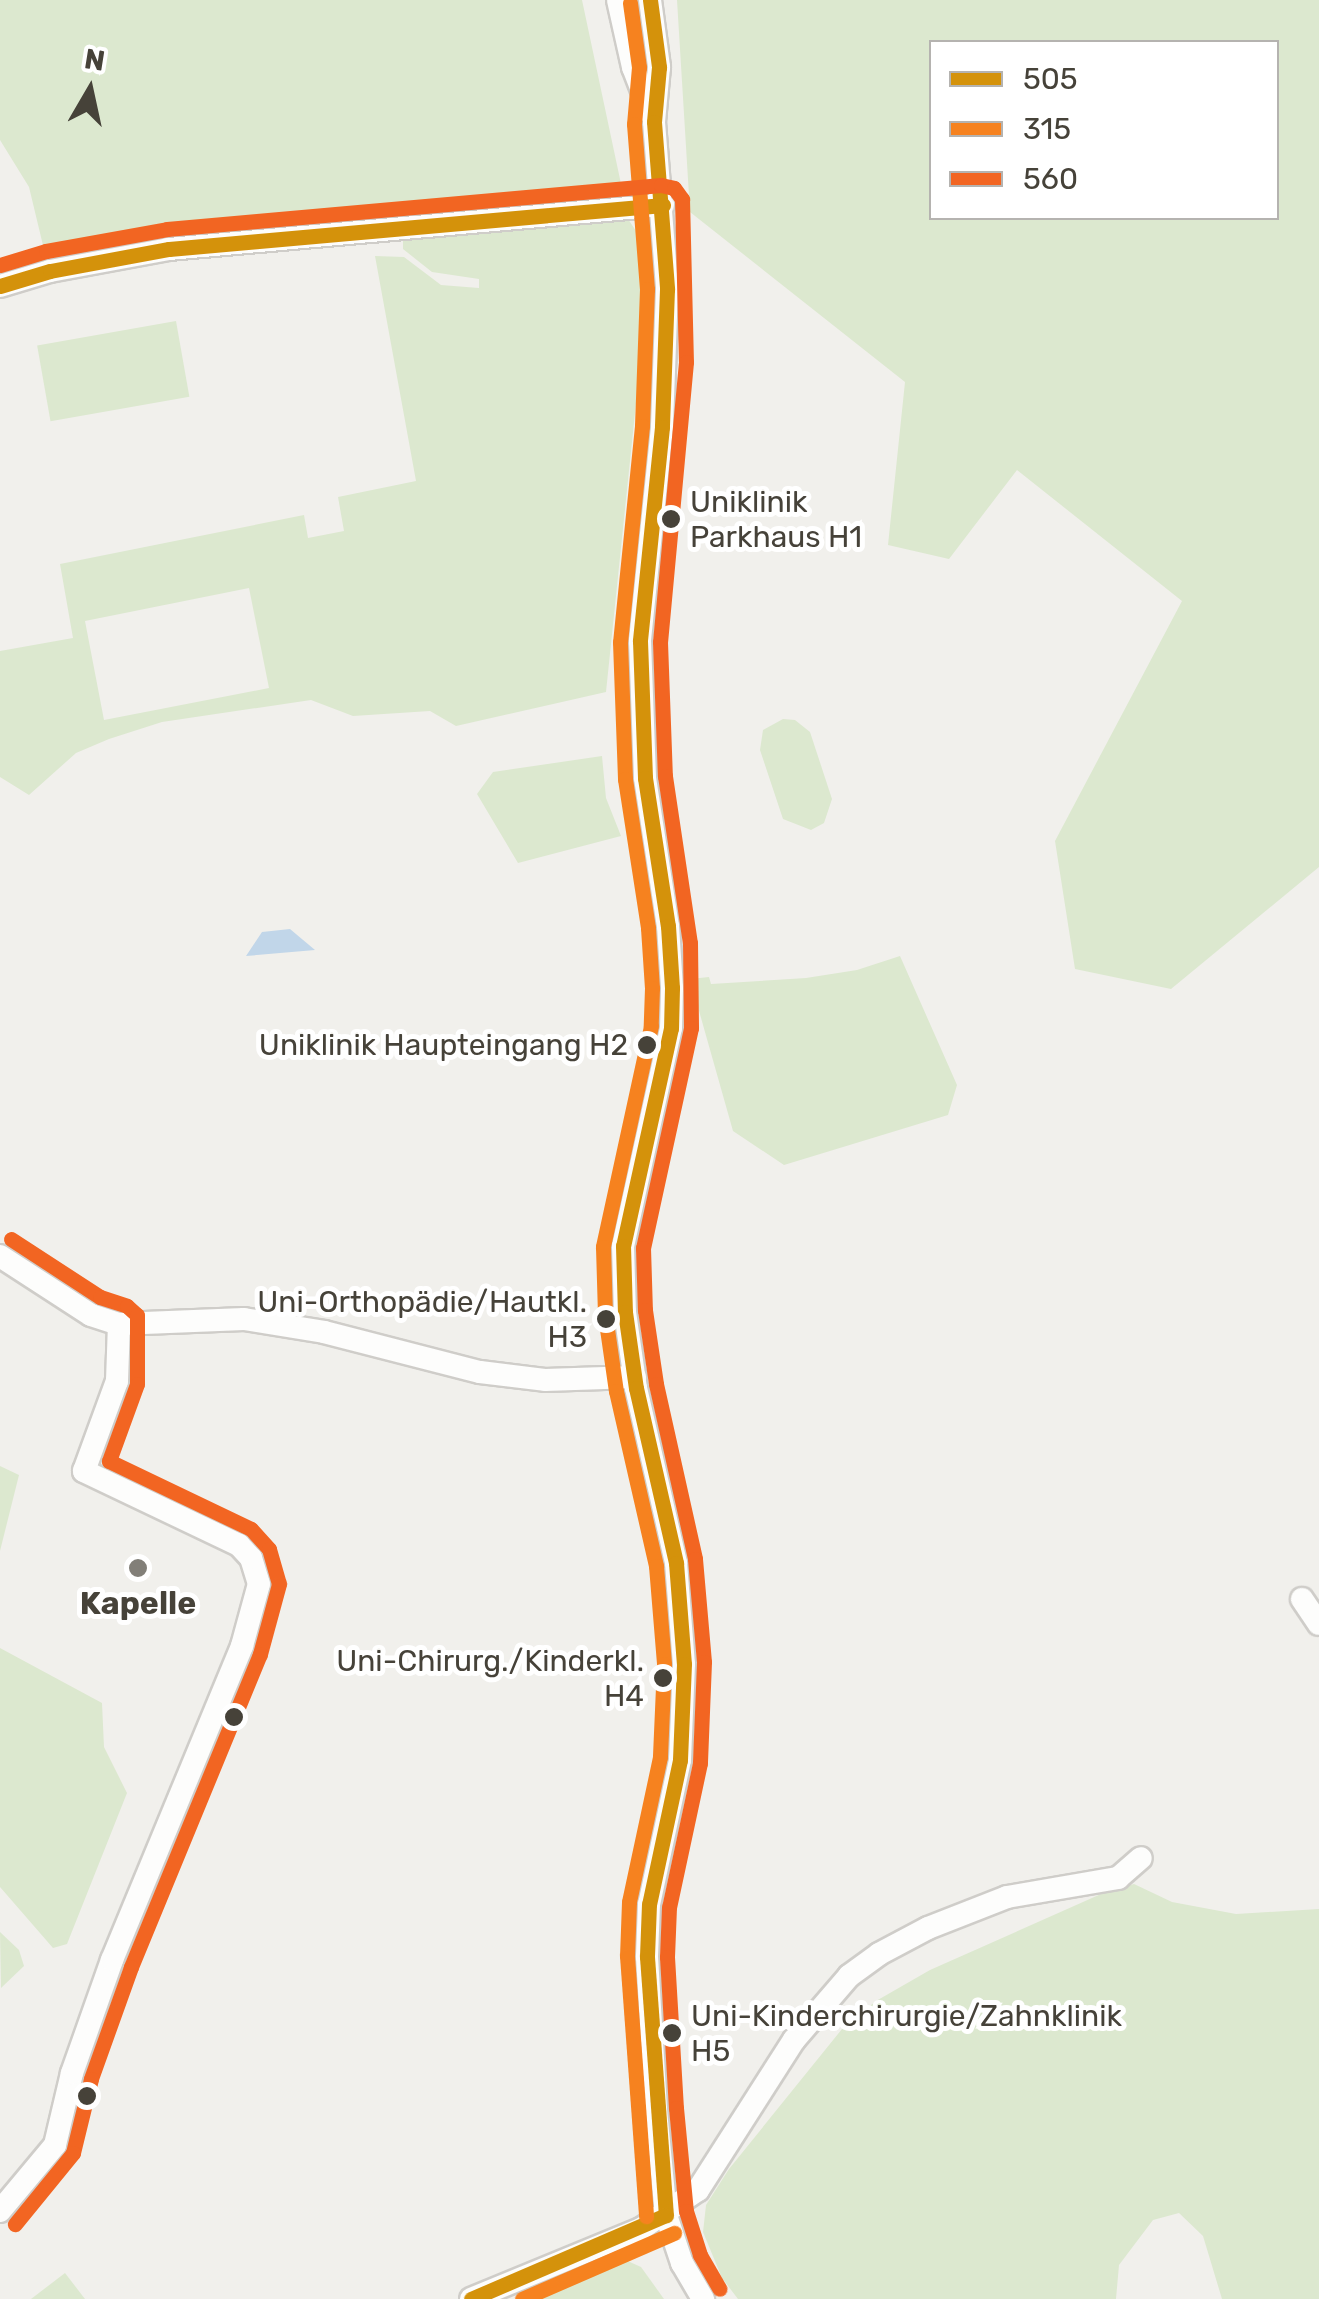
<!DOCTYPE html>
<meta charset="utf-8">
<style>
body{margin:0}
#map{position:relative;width:1319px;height:2299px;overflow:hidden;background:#f1f0ec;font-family:Rubik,sans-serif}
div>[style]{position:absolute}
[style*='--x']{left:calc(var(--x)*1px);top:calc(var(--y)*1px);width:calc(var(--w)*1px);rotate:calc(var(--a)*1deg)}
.green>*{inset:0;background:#dce8cf;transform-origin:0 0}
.water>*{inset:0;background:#c1d6e9}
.roads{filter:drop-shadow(2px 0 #cfcdc9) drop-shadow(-2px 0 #cfcdc9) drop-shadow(0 2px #cfcdc9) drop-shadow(0 -2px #cfcdc9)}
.minor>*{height:22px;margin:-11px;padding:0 11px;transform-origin:11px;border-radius:11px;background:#fdfdfc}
.bus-1>*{height:15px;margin:-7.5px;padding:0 7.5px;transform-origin:7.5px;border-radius:7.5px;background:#d4920b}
.bus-2>*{height:15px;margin:-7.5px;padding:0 7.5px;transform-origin:7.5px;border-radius:7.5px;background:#f6821f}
.bus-3>*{height:15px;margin:-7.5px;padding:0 7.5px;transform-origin:7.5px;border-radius:7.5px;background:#f26522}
.dots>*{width:28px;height:28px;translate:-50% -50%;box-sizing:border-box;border:5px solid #fff;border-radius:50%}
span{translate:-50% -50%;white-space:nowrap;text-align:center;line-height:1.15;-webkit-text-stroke:10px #fff;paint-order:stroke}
.bus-label{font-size:30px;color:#464239}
.left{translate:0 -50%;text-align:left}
.right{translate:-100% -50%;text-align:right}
.poi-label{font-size:32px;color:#464239;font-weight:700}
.legend{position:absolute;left:929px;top:40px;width:350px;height:180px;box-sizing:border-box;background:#fff;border:2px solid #b5b3b0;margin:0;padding:12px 18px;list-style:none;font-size:30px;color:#464239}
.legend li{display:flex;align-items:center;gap:20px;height:50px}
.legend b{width:50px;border:2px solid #b5b3b0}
.north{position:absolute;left:40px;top:40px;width:100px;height:100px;-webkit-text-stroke:8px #fff;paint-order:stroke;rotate:9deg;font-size:28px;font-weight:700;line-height:40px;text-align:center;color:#464239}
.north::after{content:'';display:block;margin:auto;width:35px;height:45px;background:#464239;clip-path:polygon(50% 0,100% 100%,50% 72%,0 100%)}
</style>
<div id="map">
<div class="green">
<div style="clip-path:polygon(0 0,582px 0,624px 198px,47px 262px,29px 187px,0 140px)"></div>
<div style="clip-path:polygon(evenodd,677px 0,1319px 0,1319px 867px,1171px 989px,1075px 969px,1055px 841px,1182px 601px,1017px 470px,949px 559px,888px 545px,905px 382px,690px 212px,677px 0,932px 42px,1276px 42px,1276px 218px,932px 218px,932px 42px)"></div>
<div style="clip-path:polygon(evenodd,628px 219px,640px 237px,643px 336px,606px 692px,456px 726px,430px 711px,353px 716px,311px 700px,162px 722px,109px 739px,76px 753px,29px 795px,0 777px,0 651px,73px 638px,60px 564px,304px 515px,308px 538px,344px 531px,338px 497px,416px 481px,375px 256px,404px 257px,441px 285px,479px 288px,479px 279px,432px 272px,403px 249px,403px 236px,628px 219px,249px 588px,269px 688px,104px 720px,85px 621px,249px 588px)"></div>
<div style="left:176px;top:321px;width:77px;height:141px;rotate:80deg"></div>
<div style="clip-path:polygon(783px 719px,795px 720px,810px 732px,832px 799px,824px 823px,811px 830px,783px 819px,760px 750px,763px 730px)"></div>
<div style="clip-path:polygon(602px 756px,606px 798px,621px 836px,518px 863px,477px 794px,493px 772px)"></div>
<div style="clip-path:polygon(900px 956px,957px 1085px,948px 1115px,784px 1165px,733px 1131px,690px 979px,709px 977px,711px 984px,806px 978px,857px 970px)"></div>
<div style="clip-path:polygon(0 1466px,19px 1475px,0 1551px)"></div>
<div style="clip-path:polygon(0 1648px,102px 1703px,104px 1747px,127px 1793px,67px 1944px,53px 1948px,0 1887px)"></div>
<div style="clip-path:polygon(1134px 1884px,1172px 1902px,1236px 1914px,1319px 1909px,1319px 2299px,1222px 2299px,1203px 2236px,1179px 2213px,1153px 2220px,1119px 2265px,1116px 2299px,738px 2299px,722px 2278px,703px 2232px,706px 2205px,729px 2169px,842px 2029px,876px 2001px,930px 1970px,1101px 1894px)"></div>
<div style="clip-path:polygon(0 1932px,19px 1950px,24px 1966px,1px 1988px)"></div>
<div style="clip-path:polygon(621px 2258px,641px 2267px,664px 2299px,523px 2299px)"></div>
<div style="clip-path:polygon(65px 2273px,85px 2299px,31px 2299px)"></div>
</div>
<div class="water">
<div style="clip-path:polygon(290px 929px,315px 950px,246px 956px,262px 932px)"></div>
</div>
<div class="roads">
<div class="minor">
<div style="--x:618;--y:0;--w:69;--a:77.4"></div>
<div style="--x:633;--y:67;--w:50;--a:69"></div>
<div style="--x:650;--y:0;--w:68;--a:82.3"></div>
<div style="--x:659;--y:67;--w:55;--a:95.2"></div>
<div style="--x:654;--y:122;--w:168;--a:85.5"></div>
<div style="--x:667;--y:289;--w:138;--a:92.1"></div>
<div style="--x:662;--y:427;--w:215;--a:95.9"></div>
<div style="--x:640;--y:641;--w:137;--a:87.9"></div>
<div style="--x:645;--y:778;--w:150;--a:81.2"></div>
<div style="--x:668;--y:926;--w:62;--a:86.3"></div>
<div style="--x:672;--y:988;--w:40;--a:91.4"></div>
<div style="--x:671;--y:1028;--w:223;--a:102.4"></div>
<div style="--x:623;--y:1246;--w:66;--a:88.3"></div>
<div style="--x:625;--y:1312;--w:77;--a:81.8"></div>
<div style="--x:636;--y:1388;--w:180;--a:77.1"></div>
<div style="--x:676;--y:1563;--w:101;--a:85.5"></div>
<div style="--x:684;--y:1664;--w:96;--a:92.4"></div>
<div style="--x:680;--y:1760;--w:147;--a:102.1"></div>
<div style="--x:649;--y:1904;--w:53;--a:92.2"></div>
<div style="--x:647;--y:1957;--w:153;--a:86.6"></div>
<div style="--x:656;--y:2110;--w:105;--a:84.6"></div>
<div style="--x:666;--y:2215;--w:51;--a:71.6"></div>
<div style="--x:682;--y:2263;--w:42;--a:59.7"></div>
<div style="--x:0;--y:286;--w:52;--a:-16.7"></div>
<div style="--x:50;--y:271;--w:121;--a:-10.5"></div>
<div style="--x:169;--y:249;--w:496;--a:-5.1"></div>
<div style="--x:0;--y:1256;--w:108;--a:33"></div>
<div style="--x:91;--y:1315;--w:29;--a:18"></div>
<div style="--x:119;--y:1324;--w:125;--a:-2.3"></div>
<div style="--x:244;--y:1319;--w:81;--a:9.2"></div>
<div style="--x:324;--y:1332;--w:161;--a:14.4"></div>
<div style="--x:480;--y:1372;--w:65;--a:7"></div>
<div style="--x:545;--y:1380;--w:90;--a:-1.9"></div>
<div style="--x:1302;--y:1599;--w:30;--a:56"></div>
<div style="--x:0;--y:2211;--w:86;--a:-50.2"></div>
<div style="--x:55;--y:2145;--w:74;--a:-76.7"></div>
<div style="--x:72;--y:2073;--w:120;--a:-70.5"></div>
<div style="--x:112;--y:1960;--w:340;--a:-67.5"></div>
<div style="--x:242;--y:1646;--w:64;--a:-74.7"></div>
<div style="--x:259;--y:1584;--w:27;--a:-107"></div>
<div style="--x:251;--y:1558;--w:18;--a:-133"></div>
<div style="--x:239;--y:1545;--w:172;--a:-154.5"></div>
<div style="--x:84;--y:1471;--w:96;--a:-69.9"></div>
<div style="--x:117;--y:1381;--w:57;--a:-88"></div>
<div style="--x:471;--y:2299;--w:184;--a:-22.4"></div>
<div style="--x:641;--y:2229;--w:69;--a:-34.4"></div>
<div style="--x:698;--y:2190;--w:178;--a:-57.4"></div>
<div style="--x:794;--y:2040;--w:84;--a:-49.3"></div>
<div style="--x:849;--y:1976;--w:37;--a:-36"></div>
<div style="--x:879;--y:1954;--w:55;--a:-28"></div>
<div style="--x:928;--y:1928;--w:85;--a:-21.4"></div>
<div style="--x:1007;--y:1897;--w:113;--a:-9.7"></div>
<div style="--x:1118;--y:1878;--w:30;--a:-41"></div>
</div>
</div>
<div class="bus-1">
<div style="--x:650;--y:0;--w:68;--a:82.3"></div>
<div style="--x:659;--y:67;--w:55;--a:95.2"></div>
<div style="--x:654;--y:122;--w:168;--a:85.5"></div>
<div style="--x:667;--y:289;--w:138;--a:92.1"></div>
<div style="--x:662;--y:427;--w:215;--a:95.9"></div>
<div style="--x:640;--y:641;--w:137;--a:87.9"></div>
<div style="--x:645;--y:778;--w:150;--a:81.2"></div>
<div style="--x:668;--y:926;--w:62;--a:86.3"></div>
<div style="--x:672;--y:988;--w:40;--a:91.4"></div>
<div style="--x:671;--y:1028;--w:223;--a:102.4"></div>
<div style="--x:623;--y:1246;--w:66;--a:88.3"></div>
<div style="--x:625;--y:1312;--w:77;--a:81.8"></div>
<div style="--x:636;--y:1388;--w:180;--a:77.1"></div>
<div style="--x:676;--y:1563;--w:101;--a:85.5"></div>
<div style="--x:684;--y:1664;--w:96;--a:92.4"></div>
<div style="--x:680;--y:1760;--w:147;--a:102.1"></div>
<div style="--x:649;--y:1904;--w:53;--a:92.2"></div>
<div style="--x:647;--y:1957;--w:259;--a:85.8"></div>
<div style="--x:0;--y:286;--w:52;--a:-16.7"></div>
<div style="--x:50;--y:271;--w:121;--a:-10.5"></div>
<div style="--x:169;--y:249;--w:496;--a:-5.1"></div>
<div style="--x:471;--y:2299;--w:212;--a:-23.3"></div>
</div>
<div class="bus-2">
<div style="--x:630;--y:3;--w:65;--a:82"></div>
<div style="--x:639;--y:67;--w:57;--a:95"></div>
<div style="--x:634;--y:124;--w:166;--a:85.5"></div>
<div style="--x:647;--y:289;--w:137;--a:92.1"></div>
<div style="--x:642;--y:426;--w:217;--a:95.8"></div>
<div style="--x:620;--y:642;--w:137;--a:87.9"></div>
<div style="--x:625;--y:779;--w:151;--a:81.2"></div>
<div style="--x:648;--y:928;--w:60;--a:86.2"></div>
<div style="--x:652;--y:988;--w:38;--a:92"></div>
<div style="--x:651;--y:1026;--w:226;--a:102.3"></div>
<div style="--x:603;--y:1247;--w:68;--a:88.3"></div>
<div style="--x:605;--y:1315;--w:77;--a:81.8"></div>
<div style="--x:616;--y:1391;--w:180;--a:77.1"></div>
<div style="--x:656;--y:1566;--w:98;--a:85.3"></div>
<div style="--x:664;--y:1664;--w:93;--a:92.5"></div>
<div style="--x:660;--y:1757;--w:148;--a:102.1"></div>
<div style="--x:629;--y:1902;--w:54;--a:92.1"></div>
<div style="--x:627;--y:1956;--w:261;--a:85.8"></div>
<div style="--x:522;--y:2299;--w:166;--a:-23.5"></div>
</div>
<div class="bus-3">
<div style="--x:0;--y:265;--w:48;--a:-16.9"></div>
<div style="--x:46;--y:251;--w:123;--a:-10.3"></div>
<div style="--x:167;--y:229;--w:496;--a:-5.1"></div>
<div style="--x:661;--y:185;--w:13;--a:13"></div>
<div style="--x:674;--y:188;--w:14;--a:54"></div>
<div style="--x:682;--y:199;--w:163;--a:88.6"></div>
<div style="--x:686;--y:362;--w:281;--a:95.3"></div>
<div style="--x:660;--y:642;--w:134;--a:87.9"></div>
<div style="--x:665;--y:776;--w:169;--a:81.5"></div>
<div style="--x:690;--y:943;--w:85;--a:89.3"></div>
<div style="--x:691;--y:1028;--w:225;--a:102.3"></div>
<div style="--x:643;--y:1248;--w:62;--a:88.2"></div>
<div style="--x:645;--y:1310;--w:75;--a:81.5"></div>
<div style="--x:656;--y:1384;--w:179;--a:77.4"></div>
<div style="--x:695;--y:1559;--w:103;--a:85"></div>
<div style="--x:704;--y:1662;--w:101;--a:92.3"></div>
<div style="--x:700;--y:1763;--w:147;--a:102.1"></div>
<div style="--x:669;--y:1907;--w:50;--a:92.3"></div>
<div style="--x:667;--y:1957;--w:151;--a:86.6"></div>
<div style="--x:676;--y:2108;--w:103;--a:84.5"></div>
<div style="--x:686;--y:2211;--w:46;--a:72.3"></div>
<div style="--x:700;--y:2255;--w:39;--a:60"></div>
<div style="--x:11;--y:1239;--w:106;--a:33.1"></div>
<div style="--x:100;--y:1297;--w:28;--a:18"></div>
<div style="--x:127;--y:1306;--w:13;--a:42"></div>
<div style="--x:137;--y:1315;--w:69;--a:90"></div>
<div style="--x:137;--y:1384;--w:82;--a:110"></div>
<div style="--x:109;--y:1461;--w:157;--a:25.6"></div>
<div style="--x:251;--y:1529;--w:27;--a:48"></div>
<div style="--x:269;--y:1549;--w:36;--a:74"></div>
<div style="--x:279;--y:1584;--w:73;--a:105.2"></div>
<div style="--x:260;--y:1654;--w:339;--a:112.4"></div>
<div style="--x:131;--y:1967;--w:119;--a:109.7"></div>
<div style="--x:91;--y:2079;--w:76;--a:103.7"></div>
<div style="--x:73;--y:2153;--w:92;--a:129.2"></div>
</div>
<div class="dots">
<div style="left:671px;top:519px;background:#464239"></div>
<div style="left:647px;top:1045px;background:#464239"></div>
<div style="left:606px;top:1319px;background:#464239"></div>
<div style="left:138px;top:1568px;background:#827f78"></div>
<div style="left:663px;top:1678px;background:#464239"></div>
<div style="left:234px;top:1717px;background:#464239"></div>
<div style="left:672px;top:2033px;background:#464239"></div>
<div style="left:87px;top:2096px;background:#464239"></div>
</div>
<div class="bus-label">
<span class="left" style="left:690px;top:519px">Uniklinik<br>Parkhaus H1</span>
<span class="right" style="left:628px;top:1045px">Uniklinik Haupteingang H2</span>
<span class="right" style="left:587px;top:1319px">Uni-Orthopädie/Hautkl.<br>H3</span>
<span class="right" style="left:644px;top:1678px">Uni-Chirurg./Kinderkl.<br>H4</span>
<span class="left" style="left:691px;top:2033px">Uni-Kinderchirurgie/Zahnklinik<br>H5</span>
</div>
<div class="poi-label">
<span style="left:138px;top:1603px">Kapelle</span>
</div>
<ul class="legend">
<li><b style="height:12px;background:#d4920b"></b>505</li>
<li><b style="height:12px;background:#f6821f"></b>315</li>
<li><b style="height:12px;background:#f26522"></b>560</li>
</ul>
<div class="north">N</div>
</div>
